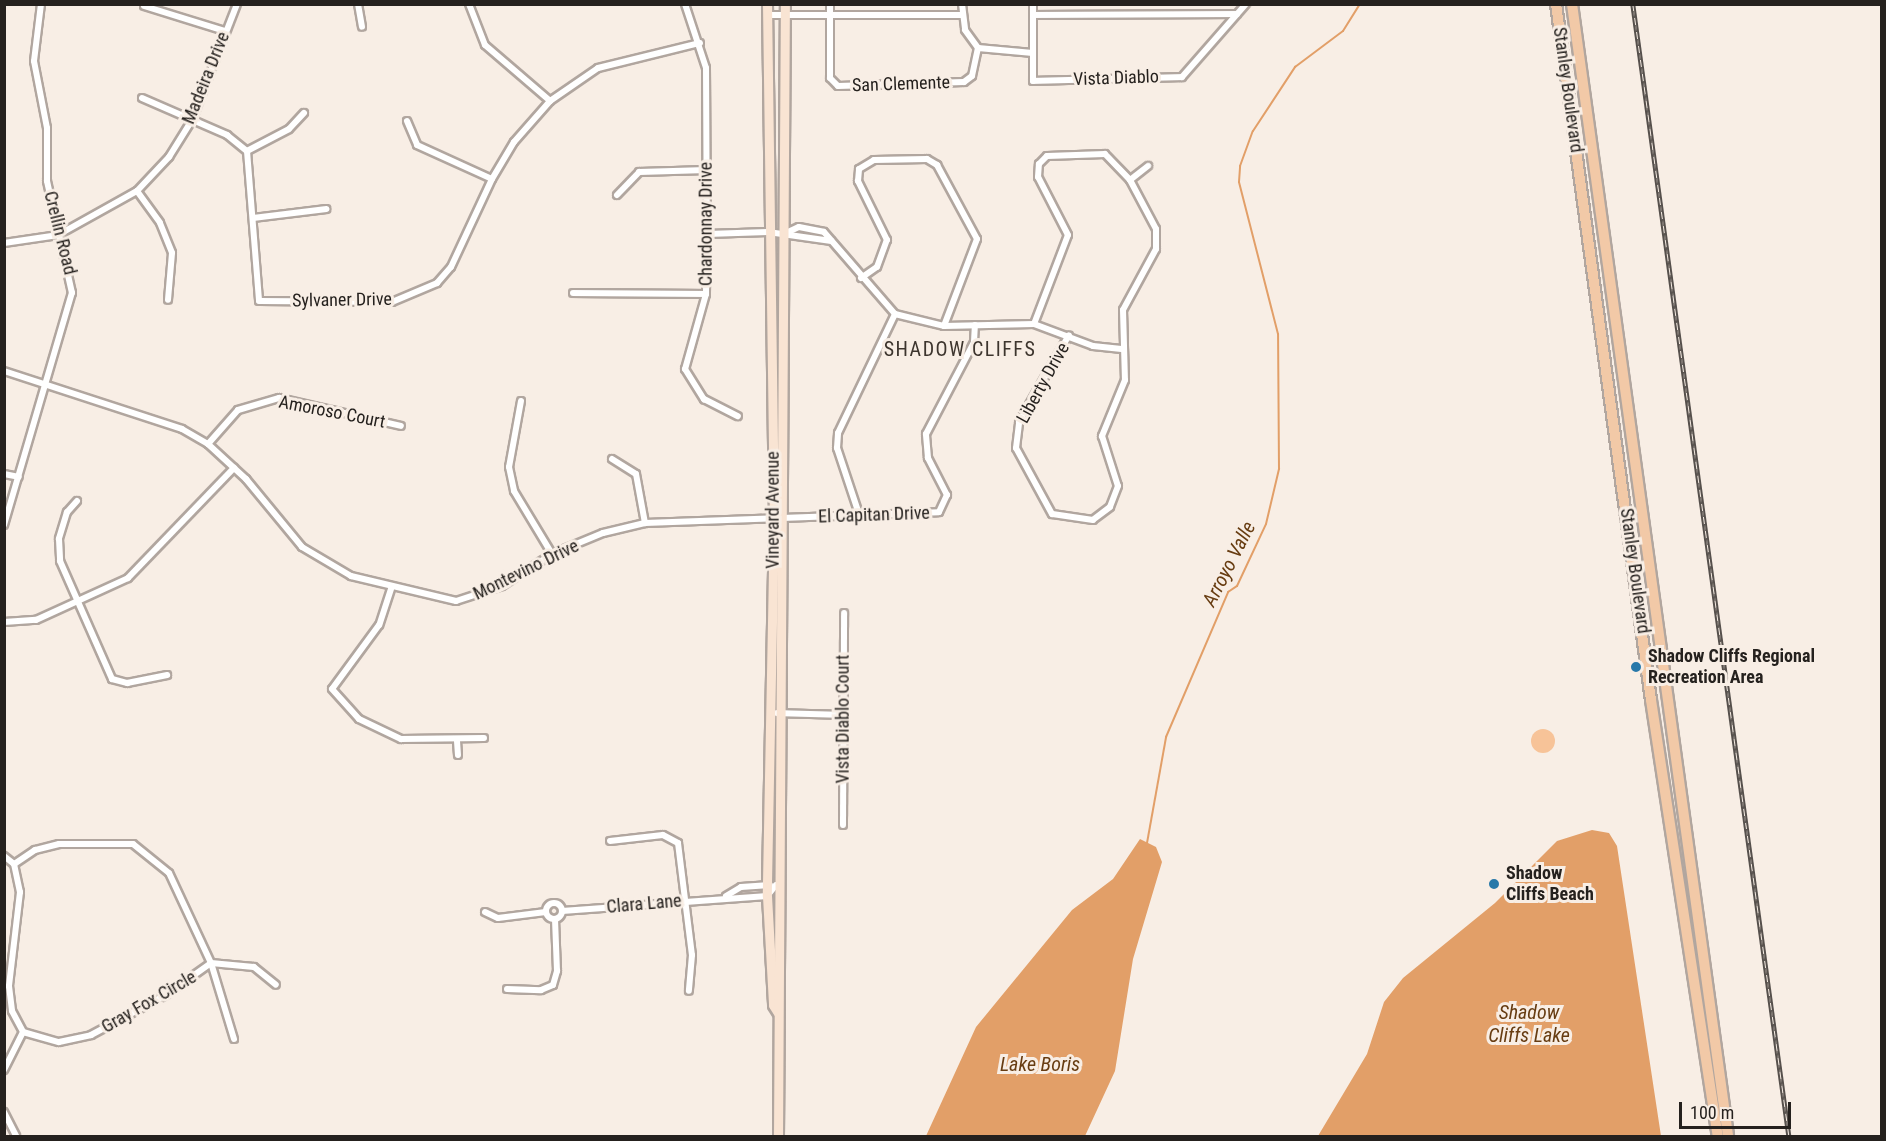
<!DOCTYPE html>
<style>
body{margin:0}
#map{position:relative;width:1886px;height:1141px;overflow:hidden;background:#f8eee5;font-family:"Roboto Condensed",sans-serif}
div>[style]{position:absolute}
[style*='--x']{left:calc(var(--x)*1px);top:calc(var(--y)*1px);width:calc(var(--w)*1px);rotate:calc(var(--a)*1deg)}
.green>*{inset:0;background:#f7c398}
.round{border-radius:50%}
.water>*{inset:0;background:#e29f68}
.stream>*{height:2px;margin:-1px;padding:0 1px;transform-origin:1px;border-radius:1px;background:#e29f68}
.roads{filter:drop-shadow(2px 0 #b1a69f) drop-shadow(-2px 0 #b1a69f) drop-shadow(0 2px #b1a69f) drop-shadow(0 -2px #b1a69f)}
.street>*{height:6px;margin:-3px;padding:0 3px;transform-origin:3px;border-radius:3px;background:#fff}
.street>.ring{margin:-3px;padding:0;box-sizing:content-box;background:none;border:6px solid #fff;border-radius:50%}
.secondary>*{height:9px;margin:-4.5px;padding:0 4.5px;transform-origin:4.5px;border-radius:4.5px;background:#f9e4d3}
.primary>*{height:10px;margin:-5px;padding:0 5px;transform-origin:5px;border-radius:5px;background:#f2c9a7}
.rail>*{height:4.5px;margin-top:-2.25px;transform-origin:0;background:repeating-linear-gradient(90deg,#f8eee5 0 7px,#56504c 0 14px);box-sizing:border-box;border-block:2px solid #56504c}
.dots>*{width:16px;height:16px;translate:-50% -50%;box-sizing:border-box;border:3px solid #f8eee5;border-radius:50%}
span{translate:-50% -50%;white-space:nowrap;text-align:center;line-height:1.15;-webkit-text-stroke:6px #f8eee5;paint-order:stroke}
.street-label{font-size:18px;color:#25211e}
.poi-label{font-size:18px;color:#25211e;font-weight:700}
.left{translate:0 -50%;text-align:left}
.neighbourhood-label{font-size:20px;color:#3d352e;letter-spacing:1.5px}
.water-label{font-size:20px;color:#673c11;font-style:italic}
.frame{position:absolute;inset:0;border:6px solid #25211e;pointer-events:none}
.scale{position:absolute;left:1679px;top:1102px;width:112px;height:27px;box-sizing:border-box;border:3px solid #25211e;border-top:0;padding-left:8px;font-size:18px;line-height:21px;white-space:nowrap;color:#25211e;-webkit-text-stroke:4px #f8eee5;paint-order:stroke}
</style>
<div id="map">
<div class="green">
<div class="round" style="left:1531px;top:729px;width:24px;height:24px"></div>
</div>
<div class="water">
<div style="clip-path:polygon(1592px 830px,1609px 833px,1617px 846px,1661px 1136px,1318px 1136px,1367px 1054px,1384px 1002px,1403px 978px,1495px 903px,1557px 841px)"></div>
<div style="clip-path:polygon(1140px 839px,1156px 847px,1162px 862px,1133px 959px,1115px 1071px,1085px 1136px,926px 1136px,976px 1027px,1072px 910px,1113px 879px)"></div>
</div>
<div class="stream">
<div style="--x:1147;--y:843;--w:108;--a:-79.8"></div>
<div style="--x:1166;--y:737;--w:158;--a:-66.8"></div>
<div style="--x:1228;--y:592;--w:11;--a:-34"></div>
<div style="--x:1237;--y:586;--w:68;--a:-64.9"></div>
<div style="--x:1266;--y:524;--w:57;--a:-76.7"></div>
<div style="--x:1279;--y:469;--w:135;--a:-90.4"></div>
<div style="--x:1278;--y:334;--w:157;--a:-104.4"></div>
<div style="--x:1239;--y:182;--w:16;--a:-86"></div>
<div style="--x:1240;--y:166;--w:37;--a:-70"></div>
<div style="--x:1253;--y:131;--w:77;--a:-56.7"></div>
<div style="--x:1295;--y:67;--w:60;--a:-36.9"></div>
<div style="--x:1343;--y:31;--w:32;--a:-58"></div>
</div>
<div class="roads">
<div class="street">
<div style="--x:358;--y:4;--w:23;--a:80"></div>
<div style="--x:469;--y:4;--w:44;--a:68.7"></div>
<div style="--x:485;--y:45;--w:86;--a:40.7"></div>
<div style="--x:685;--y:4;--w:67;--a:71.8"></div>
<div style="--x:706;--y:68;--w:166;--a:89.7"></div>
<div style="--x:707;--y:234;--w:60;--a:91"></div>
<div style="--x:706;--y:294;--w:78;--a:105.6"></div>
<div style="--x:685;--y:369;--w:36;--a:58"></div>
<div style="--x:704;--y:399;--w:38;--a:27"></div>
<div style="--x:830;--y:4;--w:74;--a:90"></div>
<div style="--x:830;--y:78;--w:11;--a:45"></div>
<div style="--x:838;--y:86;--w:126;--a:-1.8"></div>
<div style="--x:964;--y:82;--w:10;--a:-37"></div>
<div style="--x:972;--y:76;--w:29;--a:-78"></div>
<div style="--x:962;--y:4;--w:26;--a:83"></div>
<div style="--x:965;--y:30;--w:22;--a:54"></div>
<div style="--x:978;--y:48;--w:55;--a:5.2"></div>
<div style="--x:1033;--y:4;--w:77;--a:90"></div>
<div style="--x:1033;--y:81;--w:149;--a:-1.5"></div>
<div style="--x:1182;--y:77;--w:97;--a:-48.8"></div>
<div style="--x:144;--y:6;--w:85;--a:17.2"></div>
<div style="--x:767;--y:15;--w:194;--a:0"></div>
<div style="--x:1033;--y:15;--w:204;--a:-0.3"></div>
<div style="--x:142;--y:98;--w:93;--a:23.5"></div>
<div style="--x:227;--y:135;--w:26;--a:39"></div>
<div style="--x:247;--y:151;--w:150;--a:85.4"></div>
<div style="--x:259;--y:301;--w:133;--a:0.4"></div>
<div style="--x:392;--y:302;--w:49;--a:-22.9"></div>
<div style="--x:437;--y:283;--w:21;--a:-49"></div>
<div style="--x:451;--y:267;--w:97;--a:-65"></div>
<div style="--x:492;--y:179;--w:43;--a:-59.3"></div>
<div style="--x:514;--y:142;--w:55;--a:-48.7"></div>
<div style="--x:550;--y:101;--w:58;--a:-34.5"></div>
<div style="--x:598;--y:68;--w:105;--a:-13.8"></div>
<div style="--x:407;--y:121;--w:26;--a:67"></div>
<div style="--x:417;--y:145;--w:82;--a:24.4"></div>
<div style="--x:247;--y:151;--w:47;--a:-27.6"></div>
<div style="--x:289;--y:129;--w:22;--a:-47"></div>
<div style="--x:1130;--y:180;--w:23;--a:-38"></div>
<div style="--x:137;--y:191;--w:39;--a:54"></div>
<div style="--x:160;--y:223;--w:32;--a:68"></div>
<div style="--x:172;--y:253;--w:47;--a:94.9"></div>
<div style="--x:617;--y:195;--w:32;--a:-46"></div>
<div style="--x:639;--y:172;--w:68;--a:-1.7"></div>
<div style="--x:253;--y:218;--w:74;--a:-7"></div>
<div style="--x:786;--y:233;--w:14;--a:-25"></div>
<div style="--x:799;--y:227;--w:25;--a:11"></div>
<div style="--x:824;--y:232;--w:108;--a:49.1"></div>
<div style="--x:895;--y:314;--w:50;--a:13.8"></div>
<div style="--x:944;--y:326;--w:90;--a:-1.3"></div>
<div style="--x:1034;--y:324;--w:63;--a:20.4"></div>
<div style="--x:1093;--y:346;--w:31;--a:6"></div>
<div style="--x:707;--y:234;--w:61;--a:-1.9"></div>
<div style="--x:768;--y:232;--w:64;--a:8.1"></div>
<div style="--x:4;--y:243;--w:55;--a:-8.4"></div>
<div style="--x:58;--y:235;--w:90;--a:-29.1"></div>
<div style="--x:137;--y:191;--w:47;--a:-46.7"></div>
<div style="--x:169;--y:157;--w:44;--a:-58.1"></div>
<div style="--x:192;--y:120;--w:124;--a:-68.8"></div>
<div style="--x:861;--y:278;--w:19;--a:-35"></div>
<div style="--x:877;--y:267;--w:29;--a:-70"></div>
<div style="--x:887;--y:240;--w:66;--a:-116.2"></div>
<div style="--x:858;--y:181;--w:12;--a:-85"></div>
<div style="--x:859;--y:169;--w:17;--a:-31"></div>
<div style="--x:874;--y:160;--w:53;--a:-1.1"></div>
<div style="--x:927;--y:159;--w:12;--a:31"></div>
<div style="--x:937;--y:165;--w:84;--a:61.6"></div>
<div style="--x:977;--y:239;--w:93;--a:110.8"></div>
<div style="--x:573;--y:293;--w:133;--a:0.4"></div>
<div style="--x:1034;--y:324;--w:95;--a:-69.1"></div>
<div style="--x:1068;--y:235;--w:65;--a:-117.3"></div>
<div style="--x:1038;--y:177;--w:13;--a:-86"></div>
<div style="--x:1039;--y:164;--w:11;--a:-45"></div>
<div style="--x:1047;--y:156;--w:58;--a:-2"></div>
<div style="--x:1105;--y:154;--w:36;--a:46"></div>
<div style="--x:1130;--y:180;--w:55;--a:62"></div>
<div style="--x:1156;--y:229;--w:20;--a:90"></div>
<div style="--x:1156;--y:249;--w:69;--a:118.4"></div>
<div style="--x:1123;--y:310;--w:70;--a:88.4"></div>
<div style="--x:1125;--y:380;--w:61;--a:112.3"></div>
<div style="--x:1102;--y:436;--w:52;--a:72.3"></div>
<div style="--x:1118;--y:486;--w:22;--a:111"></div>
<div style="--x:1110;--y:507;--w:21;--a:143"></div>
<div style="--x:1093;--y:520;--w:41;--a:-171.7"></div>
<div style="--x:1052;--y:514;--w:75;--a:-118.6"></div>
<div style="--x:1016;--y:448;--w:26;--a:-83"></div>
<div style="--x:1019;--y:422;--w:100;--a:-60.1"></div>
<div style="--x:4;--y:371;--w:187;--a:18"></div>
<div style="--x:182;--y:429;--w:30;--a:30"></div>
<div style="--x:208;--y:444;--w:52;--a:42.6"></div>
<div style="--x:246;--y:479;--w:88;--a:50.5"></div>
<div style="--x:302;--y:547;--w:57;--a:30.6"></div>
<div style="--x:351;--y:576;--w:108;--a:13.4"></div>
<div style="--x:456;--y:601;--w:48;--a:-18.1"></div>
<div style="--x:502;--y:586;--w:59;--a:-32.6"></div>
<div style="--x:552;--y:554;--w:55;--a:-22.4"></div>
<div style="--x:603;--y:533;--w:43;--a:-13.4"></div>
<div style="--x:645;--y:523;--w:294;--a:-2.1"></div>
<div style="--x:939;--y:512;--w:19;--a:-65"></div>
<div style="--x:947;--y:495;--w:42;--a:-117.2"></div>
<div style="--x:928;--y:458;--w:24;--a:-95"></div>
<div style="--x:926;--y:434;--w:104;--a:-62.4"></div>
<div style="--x:974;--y:342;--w:17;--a:-87"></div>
<div style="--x:521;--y:401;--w:67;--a:100.3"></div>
<div style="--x:509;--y:467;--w:25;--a:78"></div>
<div style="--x:514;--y:491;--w:74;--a:58.9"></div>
<div style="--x:208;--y:444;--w:45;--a:-48.6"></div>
<div style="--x:238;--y:410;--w:43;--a:-16.3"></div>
<div style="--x:279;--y:398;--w:125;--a:12.9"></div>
<div style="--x:612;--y:459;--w:28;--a:32"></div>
<div style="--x:636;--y:474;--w:50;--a:79.6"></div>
<div style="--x:4;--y:474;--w:15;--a:11"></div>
<div style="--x:77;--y:501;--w:15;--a:132"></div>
<div style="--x:67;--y:512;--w:28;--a:107"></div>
<div style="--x:59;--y:539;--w:22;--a:87"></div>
<div style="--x:60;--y:561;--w:129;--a:66.2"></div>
<div style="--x:112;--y:679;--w:16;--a:15"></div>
<div style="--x:127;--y:683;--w:41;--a:-11.3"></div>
<div style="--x:860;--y:517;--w:73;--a:-108.4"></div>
<div style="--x:837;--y:448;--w:15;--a:-86"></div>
<div style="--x:838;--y:433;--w:132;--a:-64.4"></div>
<div style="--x:4;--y:525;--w:242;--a:-73.7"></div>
<div style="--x:72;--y:293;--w:115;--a:-102.6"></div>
<div style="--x:47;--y:181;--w:53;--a:-90"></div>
<div style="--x:47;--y:128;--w:68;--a:-101"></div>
<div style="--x:34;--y:61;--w:57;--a:-83"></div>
<div style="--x:391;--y:589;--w:38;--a:108"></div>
<div style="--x:379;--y:625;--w:79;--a:126.3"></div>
<div style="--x:332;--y:689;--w:40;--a:48"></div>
<div style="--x:359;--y:719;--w:47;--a:25.5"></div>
<div style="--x:401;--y:739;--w:83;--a:-0.7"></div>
<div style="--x:4;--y:622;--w:32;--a:-4"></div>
<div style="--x:36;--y:620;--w:101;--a:-24.5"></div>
<div style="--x:128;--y:578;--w:153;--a:-46.1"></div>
<div style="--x:777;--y:713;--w:66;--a:1.7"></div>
<div style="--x:457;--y:741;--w:14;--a:86"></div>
<div style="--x:843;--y:825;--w:212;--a:-89.7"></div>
<div style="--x:610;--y:841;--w:53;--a:-6.5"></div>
<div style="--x:663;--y:835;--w:17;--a:28"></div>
<div style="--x:678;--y:843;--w:113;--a:82.9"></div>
<div style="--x:692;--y:955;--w:36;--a:95"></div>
<div style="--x:4;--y:856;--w:13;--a:39"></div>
<div style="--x:14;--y:864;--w:29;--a:78"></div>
<div style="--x:20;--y:892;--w:95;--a:96.7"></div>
<div style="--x:9;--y:986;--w:25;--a:83"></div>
<div style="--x:12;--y:1011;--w:24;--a:62"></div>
<div style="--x:23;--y:1032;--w:37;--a:16"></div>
<div style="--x:59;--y:1042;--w:33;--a:-12"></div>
<div style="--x:91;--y:1035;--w:85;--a:-28.1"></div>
<div style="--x:166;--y:995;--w:55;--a:-35.4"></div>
<div style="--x:211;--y:963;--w:99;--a:-115"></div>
<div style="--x:169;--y:873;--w:46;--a:-141.1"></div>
<div style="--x:133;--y:844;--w:74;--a:180"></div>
<div style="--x:59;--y:844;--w:25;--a:166"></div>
<div style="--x:35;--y:850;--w:25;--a:146"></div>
<div style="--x:726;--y:896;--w:17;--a:-31"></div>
<div style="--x:741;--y:887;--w:29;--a:-4"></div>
<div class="ring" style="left:546px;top:903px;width:10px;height:10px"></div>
<div style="--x:562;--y:911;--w:206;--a:-4.2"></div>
<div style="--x:767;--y:896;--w:14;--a:-51"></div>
<div style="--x:485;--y:912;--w:14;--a:25"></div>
<div style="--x:498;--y:918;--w:48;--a:-7.1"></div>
<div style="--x:507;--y:989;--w:34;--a:2"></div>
<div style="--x:541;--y:990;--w:13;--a:-23"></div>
<div style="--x:553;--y:985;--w:15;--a:-74"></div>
<div style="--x:557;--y:971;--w:52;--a:-92.2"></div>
<div style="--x:234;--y:1039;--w:79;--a:-106.8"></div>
<div style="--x:211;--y:963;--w:43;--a:5.3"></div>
<div style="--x:254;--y:967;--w:28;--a:39"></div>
<div style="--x:4;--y:1070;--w:42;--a:-63.4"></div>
<div style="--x:4;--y:1112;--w:27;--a:63"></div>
</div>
<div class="secondary">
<div style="--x:767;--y:4;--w:514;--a:89.22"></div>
<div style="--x:774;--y:518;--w:378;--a:91.1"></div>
<div style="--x:767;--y:896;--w:109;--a:86.8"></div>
<div style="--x:773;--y:1005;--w:9;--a:58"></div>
<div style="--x:778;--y:1136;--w:1132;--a:-89.65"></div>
</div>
<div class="primary">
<div style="--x:1556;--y:4;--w:702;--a:82.23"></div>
<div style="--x:1651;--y:700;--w:441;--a:81.3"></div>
<div style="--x:1572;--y:4;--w:1143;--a:82.15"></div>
</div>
</div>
<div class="rail">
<div style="--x:1633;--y:4;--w:1143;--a:82.15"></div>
</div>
<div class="dots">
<div style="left:1636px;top:667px;background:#2778a9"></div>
<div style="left:1494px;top:884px;background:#2778a9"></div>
</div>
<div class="street-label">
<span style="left:206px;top:78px;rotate:-68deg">Madeira Drive</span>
<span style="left:1116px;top:78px;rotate:-2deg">Vista Diablo</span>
<span style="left:901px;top:84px;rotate:-2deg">San Clemente</span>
<span style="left:1568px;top:90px;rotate:82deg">Stanley Boulevard</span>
<span style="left:706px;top:224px;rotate:-90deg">Chardonnay Drive</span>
<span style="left:60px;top:233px;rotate:76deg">Crellin Road</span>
<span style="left:342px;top:300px;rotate:-1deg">Sylvaner Drive</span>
<span style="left:1043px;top:383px;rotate:-61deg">Liberty Drive</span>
<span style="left:332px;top:412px;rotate:11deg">Amoroso Court</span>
<span style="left:773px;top:510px;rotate:-90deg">Vineyard Avenue</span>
<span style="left:874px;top:515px;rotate:-2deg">El Capitan Drive</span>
<span style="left:526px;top:570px;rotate:-26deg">Montevino Drive</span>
<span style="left:1635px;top:571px;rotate:82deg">Stanley Boulevard</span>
<span style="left:843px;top:719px;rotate:-90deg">Vista Diablo Court</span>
<span style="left:644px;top:904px;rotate:-5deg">Clara Lane</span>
<span style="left:149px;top:1002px;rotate:-30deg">Gray Fox Circle</span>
</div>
<div class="poi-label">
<span class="left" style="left:1648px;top:667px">Shadow Cliffs Regional<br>Recreation Area</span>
<span class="left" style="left:1506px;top:884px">Shadow<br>Cliffs Beach</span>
</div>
<div class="neighbourhood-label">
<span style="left:960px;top:349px">SHADOW CLIFFS</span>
</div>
<div class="water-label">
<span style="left:1229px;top:564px;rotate:-63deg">Arroyo Valle</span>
<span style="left:1529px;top:1024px">Shadow<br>Cliffs Lake</span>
<span style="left:1040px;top:1064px">Lake Boris</span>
</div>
<div class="frame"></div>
<div class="scale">100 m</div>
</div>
